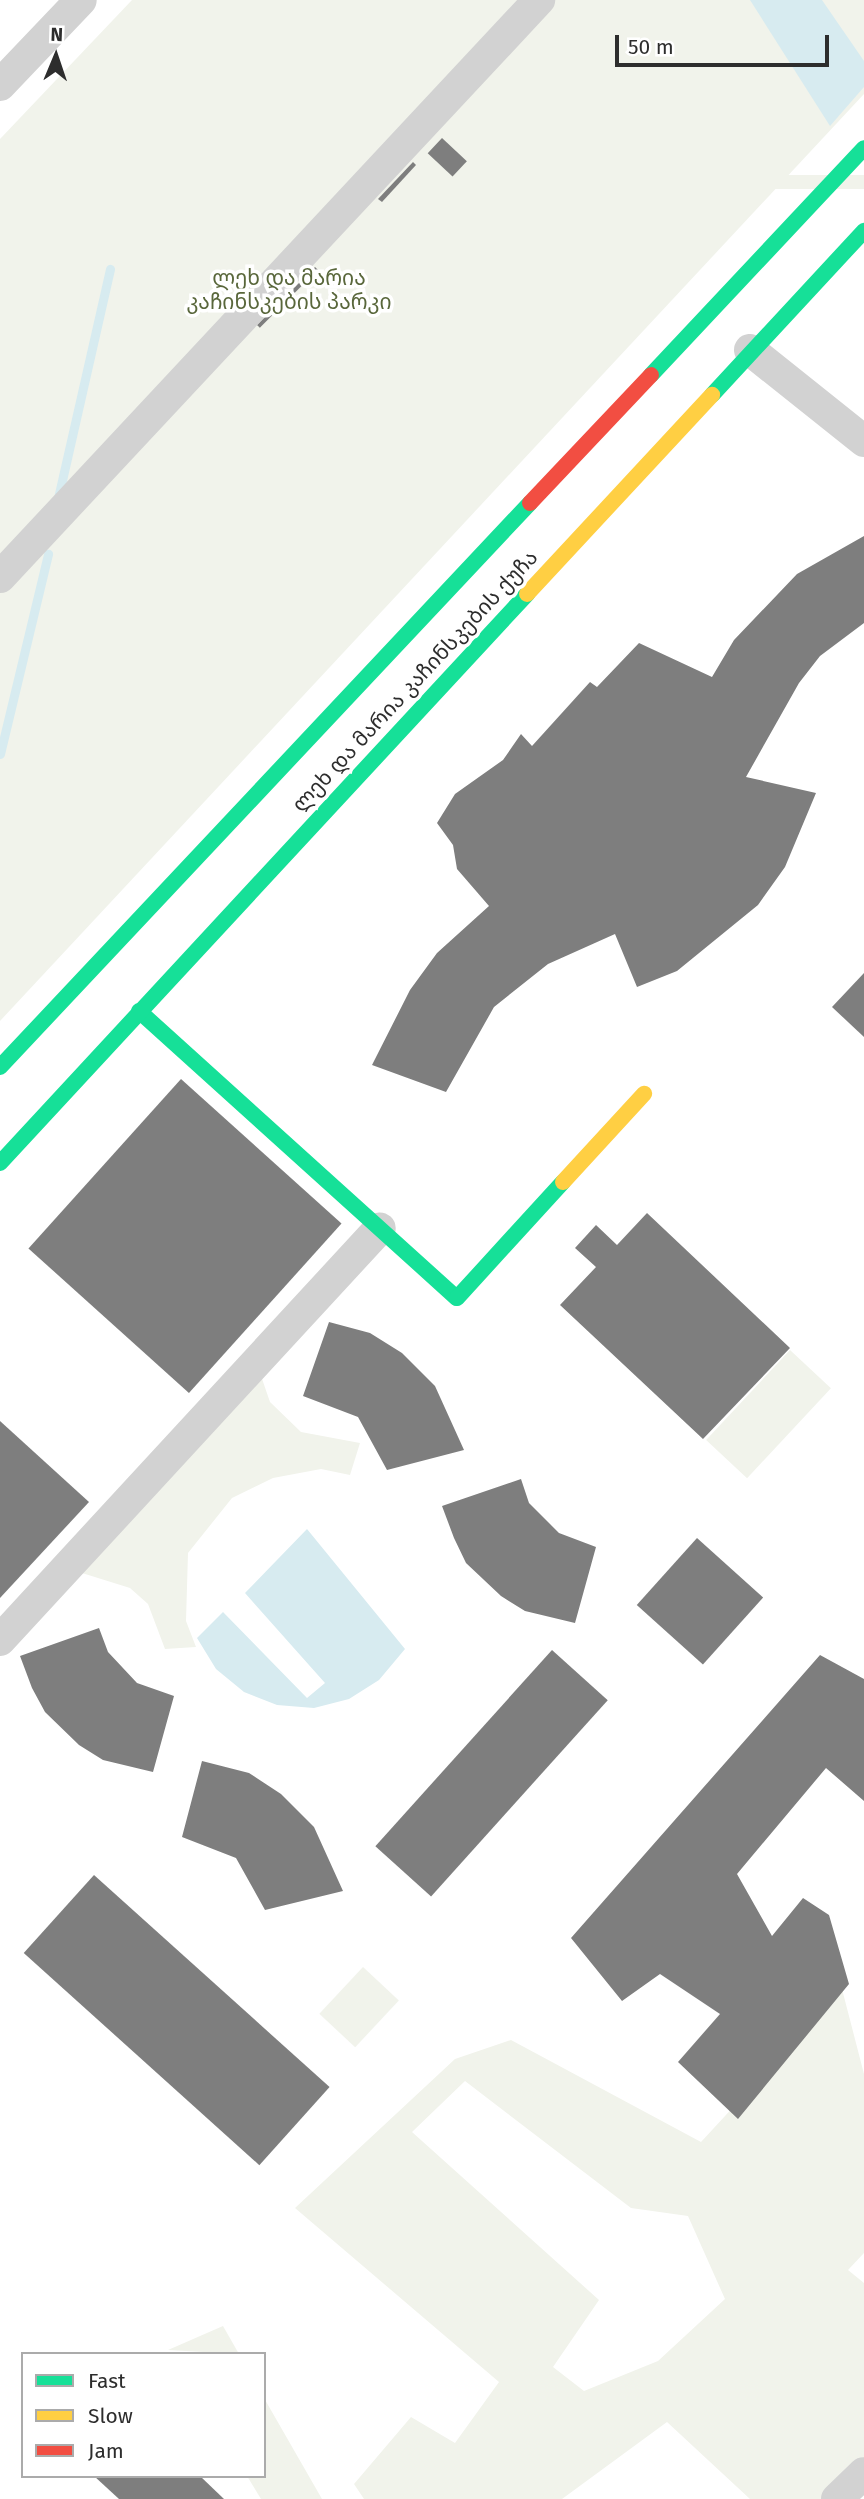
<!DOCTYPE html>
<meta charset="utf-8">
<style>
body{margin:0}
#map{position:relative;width:864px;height:2499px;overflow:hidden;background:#fff;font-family:"Fira Sans","Noto Sans Georgian",sans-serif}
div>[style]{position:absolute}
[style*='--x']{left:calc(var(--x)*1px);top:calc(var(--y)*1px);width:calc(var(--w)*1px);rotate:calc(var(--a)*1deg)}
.green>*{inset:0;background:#f1f3eb;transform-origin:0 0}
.water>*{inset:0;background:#d7ebf0}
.stream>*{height:9px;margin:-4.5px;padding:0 4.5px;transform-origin:4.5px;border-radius:4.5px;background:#d7ebf0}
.building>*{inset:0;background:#7e7e7e;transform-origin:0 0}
.street>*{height:32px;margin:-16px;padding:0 16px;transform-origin:16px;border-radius:16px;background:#d2d2d2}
.fast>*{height:16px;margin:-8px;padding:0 8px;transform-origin:8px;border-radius:8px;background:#16e098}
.slow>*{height:16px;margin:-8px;padding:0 8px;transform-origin:8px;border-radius:8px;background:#ffcf43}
.jam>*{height:16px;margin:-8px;padding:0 8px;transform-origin:8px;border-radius:8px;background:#f24e42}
span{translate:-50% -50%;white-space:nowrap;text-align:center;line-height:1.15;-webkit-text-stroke:7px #fff;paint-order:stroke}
.park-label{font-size:21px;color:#59673b}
.street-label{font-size:21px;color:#2d2d2d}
.legend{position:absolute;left:21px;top:2352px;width:245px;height:126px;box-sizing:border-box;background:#fff;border:2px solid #ababab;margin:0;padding:9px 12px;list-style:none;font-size:21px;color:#2d2d2d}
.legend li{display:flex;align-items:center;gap:14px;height:35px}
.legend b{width:35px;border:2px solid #ababab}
.north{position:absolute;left:21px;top:21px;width:70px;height:70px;-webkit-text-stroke:5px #fff;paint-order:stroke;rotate:2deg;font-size:19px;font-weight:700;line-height:28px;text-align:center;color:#2d2d2d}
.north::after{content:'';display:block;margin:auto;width:24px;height:32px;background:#2d2d2d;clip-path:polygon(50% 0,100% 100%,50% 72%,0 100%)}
.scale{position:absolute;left:615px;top:35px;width:214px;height:32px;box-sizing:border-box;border:4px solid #2d2d2d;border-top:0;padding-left:9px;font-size:21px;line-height:24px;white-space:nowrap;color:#2d2d2d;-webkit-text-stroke:5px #fff;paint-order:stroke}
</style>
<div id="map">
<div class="green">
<div style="clip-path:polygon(132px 0,864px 0,864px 94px,0 1021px,0 139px)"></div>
<div style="left:864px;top:175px;width:14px;height:1266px;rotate:90deg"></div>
<div style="left:790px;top:1350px;width:56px;height:123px;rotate:43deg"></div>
<div style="clip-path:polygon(260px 1373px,270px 1402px,301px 1432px,360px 1443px,350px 1475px,321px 1469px,273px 1478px,232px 1498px,188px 1553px,186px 1621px,196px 1647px,165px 1649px,148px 1604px,130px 1588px,82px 1573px)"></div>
<div style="left:363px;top:1967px;width:49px;height:64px;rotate:43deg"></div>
<div style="clip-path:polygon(evenodd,842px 1989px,864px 2074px,864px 2253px,848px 2270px,864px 2283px,864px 2473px,837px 2499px,750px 2499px,667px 2422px,562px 2499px,364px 2499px,354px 2484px,411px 2417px,455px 2443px,499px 2382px,295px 2208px,455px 2059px,511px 2040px,701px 2142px,842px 1989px,465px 2081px,631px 2208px,688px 2216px,725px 2299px,658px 2361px,584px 2391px,553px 2367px,599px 2300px,412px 2132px,465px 2081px)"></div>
<div style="clip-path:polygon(223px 2326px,239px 2354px,168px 2350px)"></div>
<div style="clip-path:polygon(264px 2398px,322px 2499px,261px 2499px,247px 2476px,264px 2476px)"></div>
</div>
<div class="water">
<div style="clip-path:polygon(750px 0,822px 0,864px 61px,864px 87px,830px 126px)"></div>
<div style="clip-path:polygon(307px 1529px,405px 1649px,379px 1680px,349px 1699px,314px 1708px,277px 1705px,244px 1692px,216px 1669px,197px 1638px,223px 1612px,307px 1698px,325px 1683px,245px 1593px)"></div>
</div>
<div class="stream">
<div style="--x:58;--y:498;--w:235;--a:-77.2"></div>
<div style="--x:0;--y:754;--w:206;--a:-76.5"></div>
</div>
<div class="building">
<div style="left:442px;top:138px;width:34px;height:21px;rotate:43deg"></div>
<div style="clip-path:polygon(413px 162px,416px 165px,382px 202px,378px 199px)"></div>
<div style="left:315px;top:267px;width:4px;height:82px;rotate:45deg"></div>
<div style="clip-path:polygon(864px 536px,864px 623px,820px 656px,799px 683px,746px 777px,816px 793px,785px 867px,758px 905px,677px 971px,637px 987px,615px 934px,548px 964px,494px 1007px,446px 1092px,372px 1065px,410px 990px,437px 953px,489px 906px,457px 869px,453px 845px,437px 823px,455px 794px,503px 760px,521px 734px,532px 746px,590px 682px,597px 687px,639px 643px,712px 677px,734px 640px,797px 574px)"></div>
<div style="clip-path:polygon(864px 973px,864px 1037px,832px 1007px)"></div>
<div style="left:181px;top:1079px;width:216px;height:228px;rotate:42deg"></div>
<div style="clip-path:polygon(647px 1213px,790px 1348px,703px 1439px,560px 1305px,596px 1267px,575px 1248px,596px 1225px,617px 1245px)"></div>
<div style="clip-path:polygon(329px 1322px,370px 1333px,402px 1353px,435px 1386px,464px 1450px,387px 1470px,358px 1417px,303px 1396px)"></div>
<div style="clip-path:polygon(0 1421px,89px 1502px,0 1598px)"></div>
<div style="clip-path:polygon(521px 1479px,529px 1503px,559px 1533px,596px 1547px,575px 1623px,525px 1611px,501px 1596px,466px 1563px,454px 1538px,442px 1506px)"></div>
<div style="left:697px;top:1538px;width:89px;height:90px;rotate:42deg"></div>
<div style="clip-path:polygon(99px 1628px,108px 1652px,137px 1683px,174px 1696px,153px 1772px,103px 1760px,79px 1745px,45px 1712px,32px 1688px,20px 1656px)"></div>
<div style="left:552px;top:1650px;width:75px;height:264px;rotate:42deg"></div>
<div style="clip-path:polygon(820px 1655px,864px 1679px,864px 1801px,826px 1768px,737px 1874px,772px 1936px,803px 1898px,829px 1915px,849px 1984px,738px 2119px,678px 2062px,720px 2014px,660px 1974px,622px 2001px,571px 1938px)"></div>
<div style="clip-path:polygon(202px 1761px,249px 1773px,281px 1794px,314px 1827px,343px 1891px,265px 1910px,236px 1858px,182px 1837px)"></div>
<div style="left:94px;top:1875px;width:317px;height:105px;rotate:42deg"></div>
<div style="clip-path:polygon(94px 2476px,200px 2476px,224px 2499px,119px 2499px)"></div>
</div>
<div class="street">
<div style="--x:0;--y:85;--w:117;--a:-46.4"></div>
<div style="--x:750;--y:350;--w:146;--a:38.6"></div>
<div style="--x:0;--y:577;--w:790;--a:-46.95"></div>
<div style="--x:0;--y:1640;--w:560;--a:-47.31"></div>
<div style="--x:837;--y:2499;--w:37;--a:-44"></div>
</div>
<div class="fast">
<div style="--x:651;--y:375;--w:311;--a:-46.8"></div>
<div style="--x:712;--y:395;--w:224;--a:-47.2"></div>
<div style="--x:139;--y:1011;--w:428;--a:42.1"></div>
<div style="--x:457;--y:1298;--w:157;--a:-47.6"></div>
<div style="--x:0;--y:1067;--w:774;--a:-46.78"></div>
<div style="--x:0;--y:1163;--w:776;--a:-47.19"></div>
</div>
<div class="slow">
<div style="--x:527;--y:594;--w:272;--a:-47.1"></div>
<div style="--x:563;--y:1182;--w:120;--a:-47.4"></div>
</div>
<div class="jam">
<div style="--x:530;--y:503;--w:176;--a:-46.6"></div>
</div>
<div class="park-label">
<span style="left:289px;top:290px">ლეხ და მარია<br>კაჩინსკების პარკი</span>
</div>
<div class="street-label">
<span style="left:415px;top:681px;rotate:-47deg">ლეხ და მარია კაჩინსკების ქუჩა</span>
</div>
<ul class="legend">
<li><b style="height:9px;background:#16e098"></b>Fast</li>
<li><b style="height:9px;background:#ffcf43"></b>Slow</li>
<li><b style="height:9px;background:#f24e42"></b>Jam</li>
</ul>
<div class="north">N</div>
<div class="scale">50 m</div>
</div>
